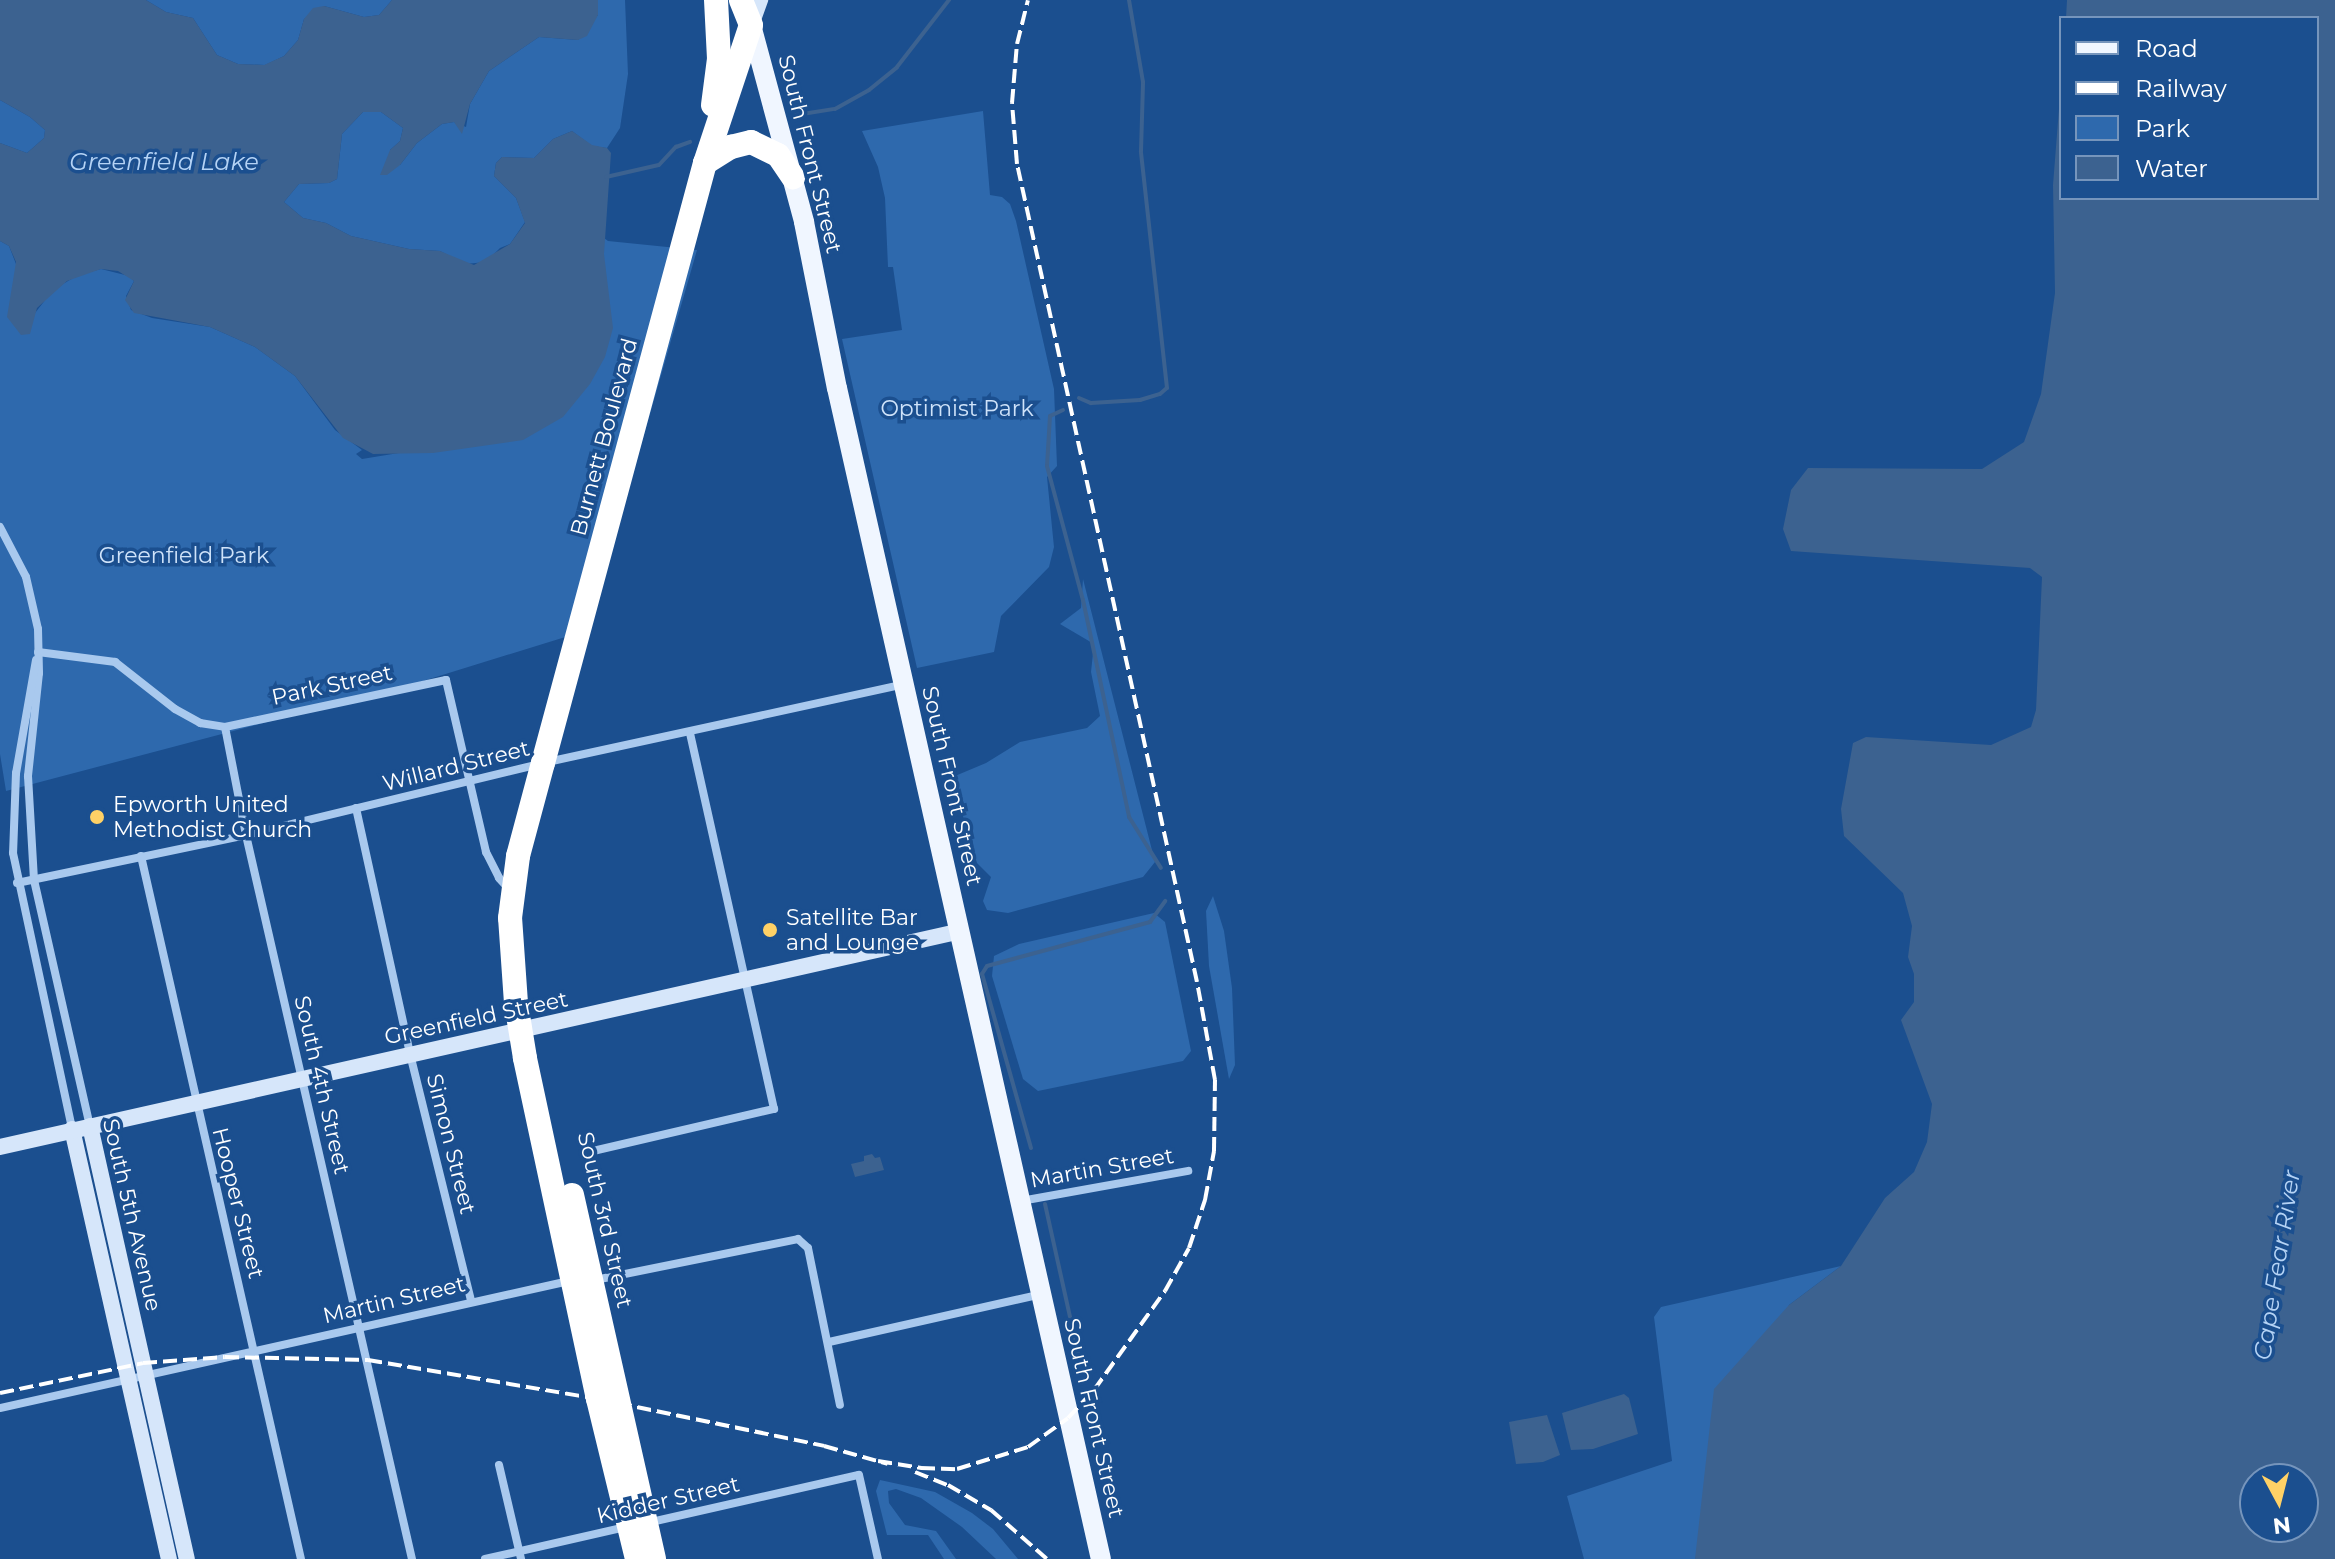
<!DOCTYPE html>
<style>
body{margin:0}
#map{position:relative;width:2335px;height:1559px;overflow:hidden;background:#1b4f8f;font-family:Montserrat,sans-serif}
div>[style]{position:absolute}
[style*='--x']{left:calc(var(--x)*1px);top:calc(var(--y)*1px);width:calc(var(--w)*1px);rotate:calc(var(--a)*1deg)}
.green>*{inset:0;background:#2e69ad}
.water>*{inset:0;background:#3c6290}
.stream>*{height:4px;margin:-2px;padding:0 2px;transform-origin:2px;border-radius:2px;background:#3c6290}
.street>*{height:8px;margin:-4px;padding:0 4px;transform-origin:4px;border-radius:4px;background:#a9c9ee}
.secondary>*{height:16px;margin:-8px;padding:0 8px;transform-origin:8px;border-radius:8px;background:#d6e6fa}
.primary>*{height:20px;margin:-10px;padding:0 10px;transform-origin:10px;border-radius:10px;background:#f0f6ff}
.highway>*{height:24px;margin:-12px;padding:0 12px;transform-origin:12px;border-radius:12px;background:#fff}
.rail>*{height:4px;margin-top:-2px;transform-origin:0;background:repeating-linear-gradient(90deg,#fff 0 14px,transparent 0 20px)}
.dots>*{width:22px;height:22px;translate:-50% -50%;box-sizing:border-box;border:4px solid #1b4f8f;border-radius:50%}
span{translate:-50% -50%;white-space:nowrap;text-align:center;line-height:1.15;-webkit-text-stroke:7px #1b4f8f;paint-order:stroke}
.street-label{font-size:22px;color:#fff}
.park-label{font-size:22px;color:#cfe3fa}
.poi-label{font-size:22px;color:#fff}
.left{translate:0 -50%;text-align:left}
.water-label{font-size:24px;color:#b5d3f5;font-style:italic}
.legend{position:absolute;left:2059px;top:16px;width:260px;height:184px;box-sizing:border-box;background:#1b4f8f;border:2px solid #7695bc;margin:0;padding:10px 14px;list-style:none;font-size:24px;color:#fff}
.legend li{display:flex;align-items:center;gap:16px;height:40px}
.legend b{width:40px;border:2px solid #7695bc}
.north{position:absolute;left:2239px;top:1463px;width:80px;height:80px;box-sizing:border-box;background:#1b4f8f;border:2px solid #7695bc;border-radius:50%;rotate:173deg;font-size:22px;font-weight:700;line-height:32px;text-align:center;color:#fff}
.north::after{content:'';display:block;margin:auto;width:28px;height:36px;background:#ffd166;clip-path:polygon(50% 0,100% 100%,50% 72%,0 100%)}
</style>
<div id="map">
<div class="green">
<div style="clip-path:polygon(146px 0,392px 0,379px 15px,364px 17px,324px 6px,304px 19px,298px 40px,284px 56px,265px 65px,238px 64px,217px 55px,193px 18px,166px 12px)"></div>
<div style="clip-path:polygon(598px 0,625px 0,628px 74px,620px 128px,607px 148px,592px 146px,572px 131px,553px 139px,534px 158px,502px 157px,496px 163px,494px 176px,516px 198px,525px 222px,510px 244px,500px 248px,486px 262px,465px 264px,440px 251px,409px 249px,351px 236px,326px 223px,303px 218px,284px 202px,299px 184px,329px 183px,337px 179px,342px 134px,363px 112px,381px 112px,403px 128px,400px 141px,390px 150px,400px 165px,417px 143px,442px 124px,454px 122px,466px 127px,470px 104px,489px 71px,539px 37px,578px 40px,598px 15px)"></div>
<div style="clip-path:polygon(0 100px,30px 117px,45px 130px,44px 138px,27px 153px,0 143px)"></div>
<div style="clip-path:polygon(983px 111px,990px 195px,1002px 197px,1010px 204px,1016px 221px,1054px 389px,1057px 466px,1047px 477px,1054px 547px,1049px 567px,1001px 616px,994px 652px,917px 668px,842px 339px,902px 330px,893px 267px,888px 267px,885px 198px,878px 167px,862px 131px)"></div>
<div style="clip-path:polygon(572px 214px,608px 241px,697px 250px,588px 630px,423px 681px,6px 791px,0 754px,0 241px,9px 246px,35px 313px,53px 290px,78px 275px,101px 269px,129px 276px,134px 281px,126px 296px,131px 310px,152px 318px,210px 327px,255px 347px,295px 376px,335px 430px,362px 450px,356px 454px,362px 459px,466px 442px)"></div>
<div style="clip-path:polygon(1083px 579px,1155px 862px,1143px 877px,1008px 913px,987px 910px,983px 901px,991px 877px,977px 863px,960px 806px,955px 776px,986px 763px,1020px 742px,1087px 728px,1100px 716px,1091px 672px,1094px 644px,1060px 624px,1081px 608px)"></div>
<div style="clip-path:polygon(1213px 896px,1224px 931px,1232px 988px,1235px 1065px,1229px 1079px,1209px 966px,1206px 911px)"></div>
<div style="clip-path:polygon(1154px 913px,1165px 922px,1191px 1051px,1183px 1061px,1038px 1091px,1023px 1079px,992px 976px,994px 956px,1019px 944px)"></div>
<div style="clip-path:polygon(1841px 1266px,1789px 1305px,1695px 1559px,1584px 1559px,1567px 1496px,1672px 1461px,1654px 1317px,1661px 1307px)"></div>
<div style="clip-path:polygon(880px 1480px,935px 1492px,972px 1513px,993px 1529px,1018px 1559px,996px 1559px,962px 1527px,921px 1498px,896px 1489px,888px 1491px,889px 1503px,905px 1525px,936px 1531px,956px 1559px,944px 1559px,928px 1535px,887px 1535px,876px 1491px)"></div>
</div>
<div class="water">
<div style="clip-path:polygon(0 0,146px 0,166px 12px,193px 18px,217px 55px,238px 64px,264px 65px,284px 56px,298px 40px,304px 19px,313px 8px,324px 6px,364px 17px,379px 15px,392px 0,598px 0,598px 15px,587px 36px,578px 40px,539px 37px,489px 71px,470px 104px,462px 134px,454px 122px,442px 124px,417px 143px,400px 165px,387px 175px,380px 175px,390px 150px,400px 141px,403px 128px,381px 112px,363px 112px,342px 134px,337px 179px,329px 183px,299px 184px,284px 202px,303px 218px,326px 223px,351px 236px,409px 249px,440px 251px,474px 265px,510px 244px,525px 223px,516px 198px,494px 176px,496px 163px,502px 157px,534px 158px,553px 139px,572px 131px,592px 145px,607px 148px,611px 153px,604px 254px,613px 328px,605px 357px,590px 384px,563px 417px,523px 440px,433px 453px,373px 454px,343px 438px,295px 376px,255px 347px,210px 327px,134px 313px,125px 300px,134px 281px,118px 271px,101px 269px,67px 281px,37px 308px,30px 334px,21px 335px,7px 317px,16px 262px,9px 246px,0 241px,0 143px,27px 153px,44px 138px,45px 130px,30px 117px,0 100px)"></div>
<div style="clip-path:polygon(evenodd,2067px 0,2335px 0,2335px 1559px,1695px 1559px,1714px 1389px,1789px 1305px,1841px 1266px,1885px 1198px,1914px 1172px,1927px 1142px,1932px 1104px,1901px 1020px,1914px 1002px,1914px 974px,1908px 957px,1912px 926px,1903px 893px,1844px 836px,1841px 809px,1853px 743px,1866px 737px,1991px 745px,2031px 727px,2036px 710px,2042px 577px,2030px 568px,1791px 551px,1783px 529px,1791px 490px,1808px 468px,1982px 469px,2024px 442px,2041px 394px,2055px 293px,2053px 185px,2061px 83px,2061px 198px,2317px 198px,2317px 18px,2066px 18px,2067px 0,2303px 1479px,2303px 1527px,2255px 1527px,2255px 1479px,2303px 1479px)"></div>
<div style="clip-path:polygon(872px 1154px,875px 1158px,880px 1157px,884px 1170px,855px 1177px,851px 1164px,864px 1161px,864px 1156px)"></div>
<div style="clip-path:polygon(1624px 1394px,1629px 1398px,1638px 1434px,1593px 1449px,1571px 1450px,1562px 1413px)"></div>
<div style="clip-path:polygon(1547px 1415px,1560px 1455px,1543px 1462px,1516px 1464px,1509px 1422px)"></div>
</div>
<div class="stream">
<div style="--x:796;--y:115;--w:39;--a:-9"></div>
<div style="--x:835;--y:109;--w:39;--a:-29"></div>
<div style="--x:869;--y:90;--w:36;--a:-39"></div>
<div style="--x:897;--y:67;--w:85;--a:-52.2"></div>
<div style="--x:606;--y:177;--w:54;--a:-12.8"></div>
<div style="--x:659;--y:165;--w:25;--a:-47"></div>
<div style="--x:676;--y:147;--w:15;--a:-20"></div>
<div style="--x:1079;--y:398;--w:13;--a:23"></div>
<div style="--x:1091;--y:403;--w:49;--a:-3.5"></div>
<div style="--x:1140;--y:400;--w:21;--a:-17"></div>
<div style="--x:1160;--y:394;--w:9;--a:-41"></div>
<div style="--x:1167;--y:388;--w:238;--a:-96.3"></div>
<div style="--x:1141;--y:151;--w:69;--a:-88.3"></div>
<div style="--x:1143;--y:82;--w:83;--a:-99.7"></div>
<div style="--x:1063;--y:410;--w:14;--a:155"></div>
<div style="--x:1050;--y:416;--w:50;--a:93.4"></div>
<div style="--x:1047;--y:466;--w:139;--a:75"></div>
<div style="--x:1083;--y:600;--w:222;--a:78"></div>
<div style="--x:1129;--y:817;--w:60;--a:57.9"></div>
<div style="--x:1031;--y:1148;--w:181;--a:-105.7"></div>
<div style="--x:982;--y:974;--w:9;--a:-58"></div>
<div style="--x:987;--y:966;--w:169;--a:-15.1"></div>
<div style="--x:1150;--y:922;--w:26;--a:-54"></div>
<div style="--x:1045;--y:1204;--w:171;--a:77.5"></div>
</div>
<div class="street">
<div style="--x:0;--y:527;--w:56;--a:62.5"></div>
<div style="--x:26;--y:577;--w:53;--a:77"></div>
<div style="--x:38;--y:629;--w:44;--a:88.7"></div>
<div style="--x:39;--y:673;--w:104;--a:96.1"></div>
<div style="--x:28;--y:776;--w:104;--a:86.7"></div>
<div style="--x:34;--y:880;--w:252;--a:77.2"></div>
<div style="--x:38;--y:652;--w:78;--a:7.4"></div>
<div style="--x:115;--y:662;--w:76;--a:38.1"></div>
<div style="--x:175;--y:709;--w:29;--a:29"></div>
<div style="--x:200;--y:723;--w:25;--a:9"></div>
<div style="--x:225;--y:727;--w:226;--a:-12"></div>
<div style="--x:446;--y:680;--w:177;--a:76.9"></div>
<div style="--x:486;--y:852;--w:29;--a:63"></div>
<div style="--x:499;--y:878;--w:15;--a:48"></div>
<div style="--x:36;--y:660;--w:115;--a:100"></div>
<div style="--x:16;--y:773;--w:80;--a:92.1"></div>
<div style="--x:13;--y:853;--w:282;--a:77.9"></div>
<div style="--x:225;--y:727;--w:110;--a:79"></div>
<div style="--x:246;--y:835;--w:743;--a:77.09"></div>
<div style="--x:356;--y:808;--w:252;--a:77.6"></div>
<div style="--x:410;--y:1054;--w:254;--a:76.1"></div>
<div style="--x:141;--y:856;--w:721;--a:77.18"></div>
<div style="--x:17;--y:883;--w:234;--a:-11.8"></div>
<div style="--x:246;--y:835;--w:306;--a:-13.6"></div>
<div style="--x:543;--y:763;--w:370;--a:-12.3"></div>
<div style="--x:593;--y:1151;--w:186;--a:-13.1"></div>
<div style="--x:774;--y:1109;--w:386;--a:-102.6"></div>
<div style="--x:1021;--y:1201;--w:170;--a:-10.2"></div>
<div style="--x:595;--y:1280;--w:207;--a:-11.4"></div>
<div style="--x:798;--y:1239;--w:13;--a:42"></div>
<div style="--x:808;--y:1248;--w:160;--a:78.5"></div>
<div style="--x:829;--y:1342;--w:218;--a:-12.7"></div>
<div style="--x:0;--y:1408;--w:583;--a:-12.58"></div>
<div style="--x:499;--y:1465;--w:97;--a:76.8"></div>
<div style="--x:647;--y:1523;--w:217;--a:-12.8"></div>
<div style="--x:859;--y:1475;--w:86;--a:77.3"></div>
<div style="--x:485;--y:1559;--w:145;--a:-12.8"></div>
</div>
<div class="secondary">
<div style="--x:751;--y:25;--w:27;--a:-70"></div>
<div style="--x:90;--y:1126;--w:444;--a:77.4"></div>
<div style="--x:72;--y:1129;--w:441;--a:77.3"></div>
<div style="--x:0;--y:1147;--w:985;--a:-12.67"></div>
</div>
<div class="primary">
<div style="--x:751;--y:25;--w:204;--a:74.9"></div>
<div style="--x:804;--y:222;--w:169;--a:78.8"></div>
<div style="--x:837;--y:388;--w:1200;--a:77.3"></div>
</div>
<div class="highway">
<div style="--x:713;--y:105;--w:46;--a:-82.6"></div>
<div style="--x:719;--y:59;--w:59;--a:-92.9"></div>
<div style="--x:705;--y:163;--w:31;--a:-32"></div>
<div style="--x:731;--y:147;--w:21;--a:-14"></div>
<div style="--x:751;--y:142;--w:30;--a:26"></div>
<div style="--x:778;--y:155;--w:27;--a:56"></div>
<div style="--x:572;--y:1195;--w:373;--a:77.3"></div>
<div style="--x:637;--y:1559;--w:165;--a:-103.7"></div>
<div style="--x:598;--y:1399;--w:349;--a:-102.1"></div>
<div style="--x:525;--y:1058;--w:56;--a:-99.3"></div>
<div style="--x:516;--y:1003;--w:85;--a:-94"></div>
<div style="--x:510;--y:918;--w:63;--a:-82.6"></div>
<div style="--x:518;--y:856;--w:96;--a:-75"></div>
<div style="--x:543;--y:763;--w:621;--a:-74.89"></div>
<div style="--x:705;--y:163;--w:145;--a:-71.6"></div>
<div style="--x:751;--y:25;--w:27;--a:-112"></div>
</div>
<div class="rail">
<div style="--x:0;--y:1393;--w:146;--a:-11.8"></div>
<div style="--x:143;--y:1363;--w:82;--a:-4.2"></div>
<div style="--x:225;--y:1357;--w:143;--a:1.2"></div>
<div style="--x:368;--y:1360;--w:233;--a:9.6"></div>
<div style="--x:598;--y:1399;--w:231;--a:11.7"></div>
<div style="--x:824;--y:1446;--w:66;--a:15.7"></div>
<div style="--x:878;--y:1461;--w:44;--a:9.2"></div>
<div style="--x:921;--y:1468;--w:36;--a:2"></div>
<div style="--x:957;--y:1469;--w:74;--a:-17.2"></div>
<div style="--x:1028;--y:1447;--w:49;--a:-35.9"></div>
<div style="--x:1068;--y:1418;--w:38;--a:-47"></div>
<div style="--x:1094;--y:1390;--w:122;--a:-54.4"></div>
<div style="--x:1165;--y:1291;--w:49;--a:-60.8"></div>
<div style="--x:1189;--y:1248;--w:51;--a:-71.6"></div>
<div style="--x:1205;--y:1200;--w:50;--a:-79.6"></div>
<div style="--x:1214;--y:1151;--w:71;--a:-89.2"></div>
<div style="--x:1215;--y:1080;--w:100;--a:-100.4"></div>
<div style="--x:1197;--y:982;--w:838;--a:-102.41"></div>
<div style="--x:1017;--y:164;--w:61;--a:-94.7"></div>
<div style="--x:1012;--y:103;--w:59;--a:-85.2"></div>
<div style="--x:1017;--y:44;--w:45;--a:-76"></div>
<div style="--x:915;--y:1472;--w:35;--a:22"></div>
<div style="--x:948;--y:1485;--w:50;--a:30.2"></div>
<div style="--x:991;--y:1510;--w:74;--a:41.2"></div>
</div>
<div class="dots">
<div style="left:97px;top:817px;background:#ffd166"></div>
<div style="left:770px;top:930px;background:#ffd166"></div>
</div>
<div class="street-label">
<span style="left:810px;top:154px;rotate:76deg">South Front Street</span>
<span style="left:604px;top:437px;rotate:-75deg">Burnett Boulevard</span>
<span style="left:332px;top:685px;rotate:-12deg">Park Street</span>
<span style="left:456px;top:766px;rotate:-14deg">Willard Street</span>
<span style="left:952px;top:786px;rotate:77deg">South Front Street</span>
<span style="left:476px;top:1018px;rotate:-12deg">Greenfield Street</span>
<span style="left:322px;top:1085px;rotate:77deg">South 4th Street</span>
<span style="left:451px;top:1144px;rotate:76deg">Simon Street</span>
<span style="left:1102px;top:1168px;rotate:-10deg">Martin Street</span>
<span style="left:238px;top:1203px;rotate:76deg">Hooper Street</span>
<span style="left:132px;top:1215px;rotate:77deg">South 5th Avenue</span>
<span style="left:605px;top:1220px;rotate:77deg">South 3rd Street</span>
<span style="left:394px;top:1300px;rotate:-13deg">Martin Street</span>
<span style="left:1094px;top:1418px;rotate:77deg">South Front Street</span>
<span style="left:668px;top:1500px;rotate:-13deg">Kidder Street</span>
</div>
<div class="park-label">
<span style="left:957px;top:409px">Optimist Park</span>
<span style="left:184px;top:556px">Greenfield Park</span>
</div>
<div class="poi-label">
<span class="left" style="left:113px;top:817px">Epworth United<br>Methodist Church</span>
<span class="left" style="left:786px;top:930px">Satellite Bar<br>and Lounge</span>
</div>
<div class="water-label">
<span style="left:164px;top:162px">Greenfield Lake</span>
<span style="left:2277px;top:1265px;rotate:-81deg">Cape Fear River</span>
</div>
<ul class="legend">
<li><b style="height:10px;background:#f0f6ff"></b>Road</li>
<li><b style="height:10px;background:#fff"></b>Railway</li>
<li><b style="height:22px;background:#2e69ad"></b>Park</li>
<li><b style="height:22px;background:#3c6290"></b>Water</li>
</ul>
<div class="north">N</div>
</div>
